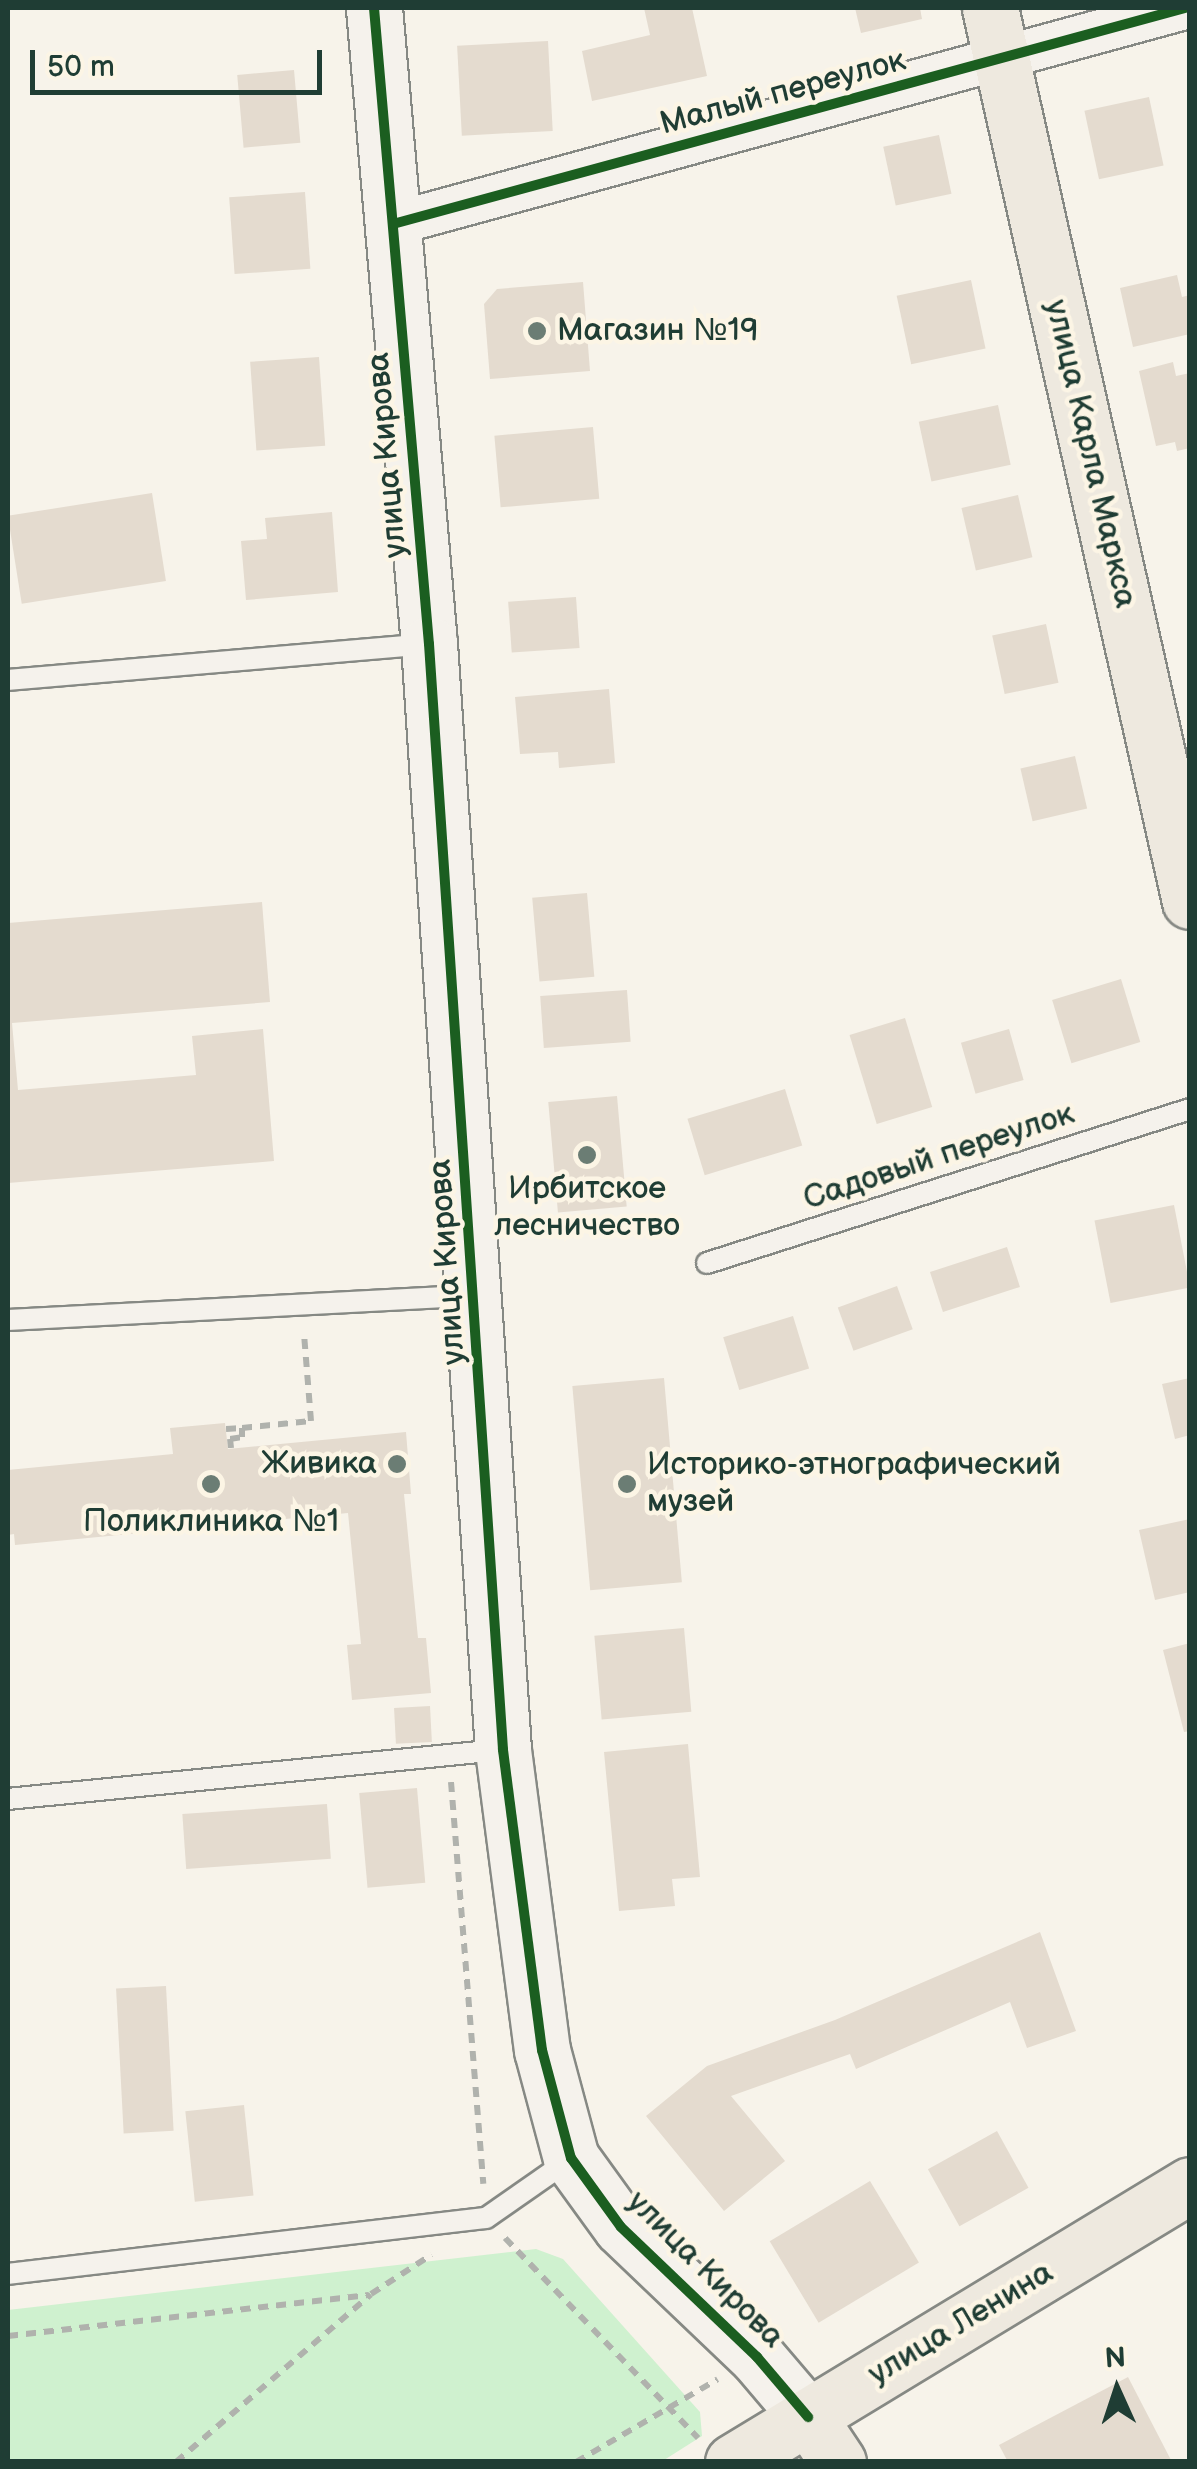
<!DOCTYPE html>
<meta charset="utf-8">
<style>
body{margin:0}
#map{position:relative;width:1197px;height:2469px;overflow:hidden;background:#f7f3ea;font-family:"Balsamiq Sans",sans-serif}
div>[style]{position:absolute}
[style*='--x']{left:calc(var(--x)*1px);top:calc(var(--y)*1px);width:calc(var(--w)*1px);rotate:calc(var(--a)*1deg)}
.green>*{inset:0;background:#cff1cf}
.building>*{inset:0;background:#e4dbcf;transform-origin:0 0}
.path>*{height:6px;margin-top:-3px;transform-origin:0;background:repeating-linear-gradient(90deg,#b0b2ad 0 10px,transparent 0 18px)}
.roads{filter:drop-shadow(2px 0 #868984) drop-shadow(-2px 0 #868984) drop-shadow(0 2px #868984) drop-shadow(0 -2px #868984)}
.lane>*{height:20px;margin:-10px;padding:0 10px;transform-origin:10px;border-radius:10px;background:#f5f2ec}
.street>*{height:42px;margin:-21px;padding:0 21px;transform-origin:21px;border-radius:21px;background:#f5f2ec}
.secondary>*{height:55px;margin:-27.5px;padding:0 27.5px;transform-origin:27.5px;border-radius:27.5px;background:#f5f2ec}
.primary>*{height:55px;margin:-27.5px;padding:0 27.5px;transform-origin:27.5px;border-radius:27.5px;background:#eee9df}
.cycleway>*{height:10px;margin:-5px;padding:0 5px;transform-origin:5px;border-radius:5px;background:#1b5e20}
.dots>*{width:28px;height:28px;translate:-50% -50%;box-sizing:border-box;border:5px solid #fcf5e5;border-radius:50%}
span{translate:-50% -50%;white-space:nowrap;text-align:center;line-height:1.15;-webkit-text-stroke:9px #fcf5e5;paint-order:stroke}
.street-label{font-size:32px;color:#1f3d34}
.poi-label{font-size:32px;color:#1f3d34}
.left{translate:0 -50%;text-align:left}
.right{translate:-100% -50%;text-align:right}
.frame{position:absolute;inset:0;border:10px solid #1f3d34;pointer-events:none}
.north{position:absolute;left:1067px;top:2339px;width:100px;height:100px;-webkit-text-stroke:8px #fcf5e5;paint-order:stroke;rotate:357deg;font-size:28px;font-weight:700;line-height:40px;text-align:center;color:#1f3d34}
.north::after{content:'';display:block;margin:auto;width:35px;height:45px;background:#1f3d34;clip-path:polygon(50% 0,100% 100%,50% 72%,0 100%)}
.scale{position:absolute;left:30px;top:50px;width:292px;height:45px;box-sizing:border-box;border:5px solid #1f3d34;border-top:0;padding-left:12px;font-size:30px;line-height:35px;white-space:nowrap;color:#1f3d34;-webkit-text-stroke:8px #fcf5e5;paint-order:stroke}
</style>
<div id="map">
<div class="green">
<div style="clip-path:polygon(536px 2249px,563px 2259px,700px 2412px,702px 2436px,661px 2462px,8px 2461px,8px 2310px)"></div>
</div>
<div class="building">
<div style="clip-path:polygon(644px 8px,692px 8px,707px 76px,592px 101px,582px 51px,650px 35px)"></div>
<div style="clip-path:polygon(855px 8px,920px 8px,922px 19px,861px 33px)"></div>
<div style="left:548px;top:41px;width:90px;height:91px;rotate:87deg"></div>
<div style="left:294px;top:70px;width:73px;height:57px;rotate:85deg"></div>
<div style="left:1149px;top:97px;width:70px;height:66px;rotate:78deg"></div>
<div style="left:939px;top:135px;width:60px;height:57px;rotate:78deg"></div>
<div style="left:305px;top:192px;width:77px;height:76px;rotate:86deg"></div>
<div style="clip-path:polygon(1177px 275px,1182px 297px,1190px 295px,1190px 334px,1133px 347px,1120px 288px)"></div>
<div style="left:971px;top:280px;width:70px;height:76px;rotate:78deg"></div>
<div style="clip-path:polygon(583px 282px,590px 371px,490px 379px,484px 304px,497px 289px)"></div>
<div style="left:319px;top:357px;width:89px;height:69px;rotate:86deg"></div>
<div style="clip-path:polygon(1173px 362px,1176px 376px,1190px 373px,1190px 448px,1177px 451px,1175px 442px,1156px 446px,1139px 371px)"></div>
<div style="left:998px;top:405px;width:61px;height:81px;rotate:78deg"></div>
<div style="left:593px;top:427px;width:72px;height:99px;rotate:85deg"></div>
<div style="left:152px;top:493px;width:89px;height:146px;rotate:81deg"></div>
<div style="left:1018px;top:495px;width:64px;height:58px;rotate:77deg"></div>
<div style="clip-path:polygon(332px 512px,338px 592px,246px 600px,241px 541px,267px 539px,265px 518px)"></div>
<div style="left:576px;top:597px;width:51px;height:68px;rotate:86deg"></div>
<div style="left:1046px;top:624px;width:60px;height:55px;rotate:78deg"></div>
<div style="clip-path:polygon(609px 689px,615px 763px,559px 768px,558px 752px,520px 754px,515px 697px)"></div>
<div style="left:1075px;top:756px;width:54px;height:56px;rotate:77deg"></div>
<div style="left:587px;top:893px;width:84px;height:55px;rotate:85deg"></div>
<div style="clip-path:polygon(262px 902px,270px 1002px,12px 1023px,18px 1090px,196px 1075px,192px 1036px,263px 1029px,274px 1161px,8px 1183px,8px 923px)"></div>
<div style="left:1121px;top:979px;width:66px;height:72px;rotate:73deg"></div>
<div style="left:627px;top:990px;width:52px;height:87px;rotate:86deg"></div>
<div style="left:905px;top:1018px;width:93px;height:58px;rotate:73deg"></div>
<div style="left:1009px;top:1029px;width:53px;height:50px;rotate:74deg"></div>
<div style="left:785px;top:1089px;width:59px;height:102px;rotate:73deg"></div>
<div style="left:617px;top:1096px;width:111px;height:69px;rotate:85deg"></div>
<div style="left:1174px;top:1205px;width:84px;height:81px;rotate:79deg"></div>
<div style="left:1007px;top:1247px;width:42px;height:81px;rotate:72deg"></div>
<div style="left:897px;top:1286px;width:46px;height:63px;rotate:70deg"></div>
<div style="left:793px;top:1316px;width:55px;height:73px;rotate:73deg"></div>
<div style="left:664px;top:1378px;width:205px;height:92px;rotate:85deg"></div>
<div style="clip-path:polygon(1190px 1378px,1190px 1435px,1175px 1439px,1162px 1384px)"></div>
<div style="clip-path:polygon(225px 1423px,228px 1449px,406px 1432px,411px 1494px,404px 1494px,418px 1638px,426px 1638px,431px 1693px,352px 1700px,347px 1645px,361px 1644px,348px 1513px,15px 1545px,14px 1534px,8px 1535px,8px 1470px,173px 1454px,170px 1428px)"></div>
<div style="clip-path:polygon(1190px 1519px,1190px 1592px,1155px 1600px,1139px 1530px)"></div>
<div style="left:684px;top:1628px;width:84px;height:90px;rotate:85deg"></div>
<div style="clip-path:polygon(1190px 1643px,1190px 1731px,1184px 1732px,1163px 1650px)"></div>
<div style="left:430px;top:1706px;width:36px;height:36px;rotate:87deg"></div>
<div style="clip-path:polygon(688px 1744px,700px 1877px,672px 1879px,675px 1906px,619px 1911px,604px 1752px)"></div>
<div style="left:417px;top:1788px;width:95px;height:58px;rotate:85deg"></div>
<div style="left:327px;top:1804px;width:55px;height:145px;rotate:86deg"></div>
<div style="clip-path:polygon(1040px 1932px,1076px 2031px,1027px 2048px,1010px 2002px,856px 2069px,850px 2054px,731px 2096px,785px 2161px,724px 2211px,646px 2116px,707px 2066px,835px 2020px)"></div>
<div style="left:166px;top:1986px;width:145px;height:50px;rotate:87deg"></div>
<div style="left:244px;top:2105px;width:91px;height:59px;rotate:84deg"></div>
<div style="left:997px;top:2131px;width:65px;height:79px;rotate:61deg"></div>
<div style="left:870px;top:2181px;width:95px;height:117px;rotate:59deg"></div>
<div style="clip-path:polygon(1128px 2377px,1172px 2462px,1008px 2462px,999px 2445px)"></div>
</div>
<div class="path">
<div style="--x:226;--y:1429;--w:16;--a:-4"></div>
<div style="--x:231;--y:1448;--w:9;--a:-96"></div>
<div style="--x:230;--y:1439;--w:12;--a:-9"></div>
<div style="--x:242;--y:1437;--w:9;--a:-90"></div>
<div style="--x:242;--y:1428;--w:69;--a:-5.8"></div>
<div style="--x:311;--y:1421;--w:87;--a:-94.6"></div>
<div style="--x:451;--y:1782;--w:403;--a:85.4"></div>
<div style="--x:505;--y:2238;--w:278;--a:46"></div>
<div style="--x:8;--y:2336;--w:363;--a:-6.5"></div>
<div style="--x:176;--y:2462;--w:257;--a:-40.7"></div>
<div style="--x:371;--y:2294;--w:72;--a:-33"></div>
<div style="--x:576;--y:2462;--w:164;--a:-30.3"></div>
</div>
<div class="roads">
<div class="lane">
<div style="--x:8;--y:680;--w:421;--a:-4.9"></div>
<div style="--x:707;--y:1263;--w:507;--a:-17.68"></div>
<div style="--x:8;--y:1320;--w:461;--a:-3"></div>
<div style="--x:8;--y:1799;--w:495;--a:-5.7"></div>
<div style="--x:8;--y:2274;--w:481;--a:-6.7"></div>
<div style="--x:486;--y:2218;--w:101;--a:-34.9"></div>
</div>
<div class="street">
<div style="--x:393;--y:224;--w:821;--a:-15.26"></div>
</div>
<div class="secondary">
<div style="--x:374;--y:8;--w:638;--a:85.06"></div>
<div style="--x:429;--y:644;--w:1108;--a:86.17"></div>
<div style="--x:503;--y:1750;--w:303;--a:82.6"></div>
<div style="--x:542;--y:2050;--w:112;--a:75"></div>
<div style="--x:571;--y:2158;--w:85;--a:54.1"></div>
<div style="--x:621;--y:2227;--w:188;--a:43.7"></div>
<div style="--x:757;--y:2357;--w:79;--a:49.6"></div>
</div>
<div class="primary">
<div style="--x:990;--y:8;--w:915;--a:77.38"></div>
<div style="--x:808;--y:2417;--w:54;--a:56.3"></div>
<div style="--x:733;--y:2462;--w:534;--a:-31.22"></div>
</div>
</div>
<div class="cycleway">
<div style="--x:374;--y:8;--w:638;--a:85.06"></div>
<div style="--x:429;--y:644;--w:1108;--a:86.17"></div>
<div style="--x:503;--y:1750;--w:303;--a:82.6"></div>
<div style="--x:542;--y:2050;--w:112;--a:75"></div>
<div style="--x:571;--y:2158;--w:85;--a:54.1"></div>
<div style="--x:621;--y:2227;--w:188;--a:43.7"></div>
<div style="--x:757;--y:2357;--w:79;--a:49.6"></div>
<div style="--x:393;--y:224;--w:821;--a:-15.26"></div>
</div>
<div class="dots">
<div style="left:537px;top:331px;background:#6b7d74"></div>
<div style="left:587px;top:1155px;background:#6b7d74"></div>
<div style="left:397px;top:1464px;background:#6b7d74"></div>
<div style="left:211px;top:1484px;background:#6b7d74"></div>
<div style="left:627px;top:1484px;background:#6b7d74"></div>
</div>
<div class="street-label">
<span style="left:783px;top:93px;rotate:-15deg">Малый переулок</span>
<span style="left:1090px;top:454px;rotate:77deg">улица Карла Маркса</span>
<span style="left:388px;top:455px;rotate:-95deg">улица Кирова</span>
<span style="left:939px;top:1157px;rotate:-18deg">Садовый переулок</span>
<span style="left:448px;top:1262px;rotate:-94deg">улица Кирова</span>
<span style="left:705px;top:2270px;rotate:45deg">улица Кирова</span>
<span style="left:961px;top:2324px;rotate:-31deg">улица Ленина</span>
</div>
<div class="poi-label">
<span class="left" style="left:557px;top:331px">Магазин №19</span>
<span style="left:587px;top:1208px">Ирбитское<br>лесничество</span>
<span class="right" style="left:377px;top:1464px">Живика</span>
<span class="left" style="left:647px;top:1484px">Историко-этнографический<br>музей</span>
<span style="left:211px;top:1522px">Поликлиника №1</span>
</div>
<div class="frame"></div>
<div class="north">N</div>
<div class="scale">50 m</div>
</div>
